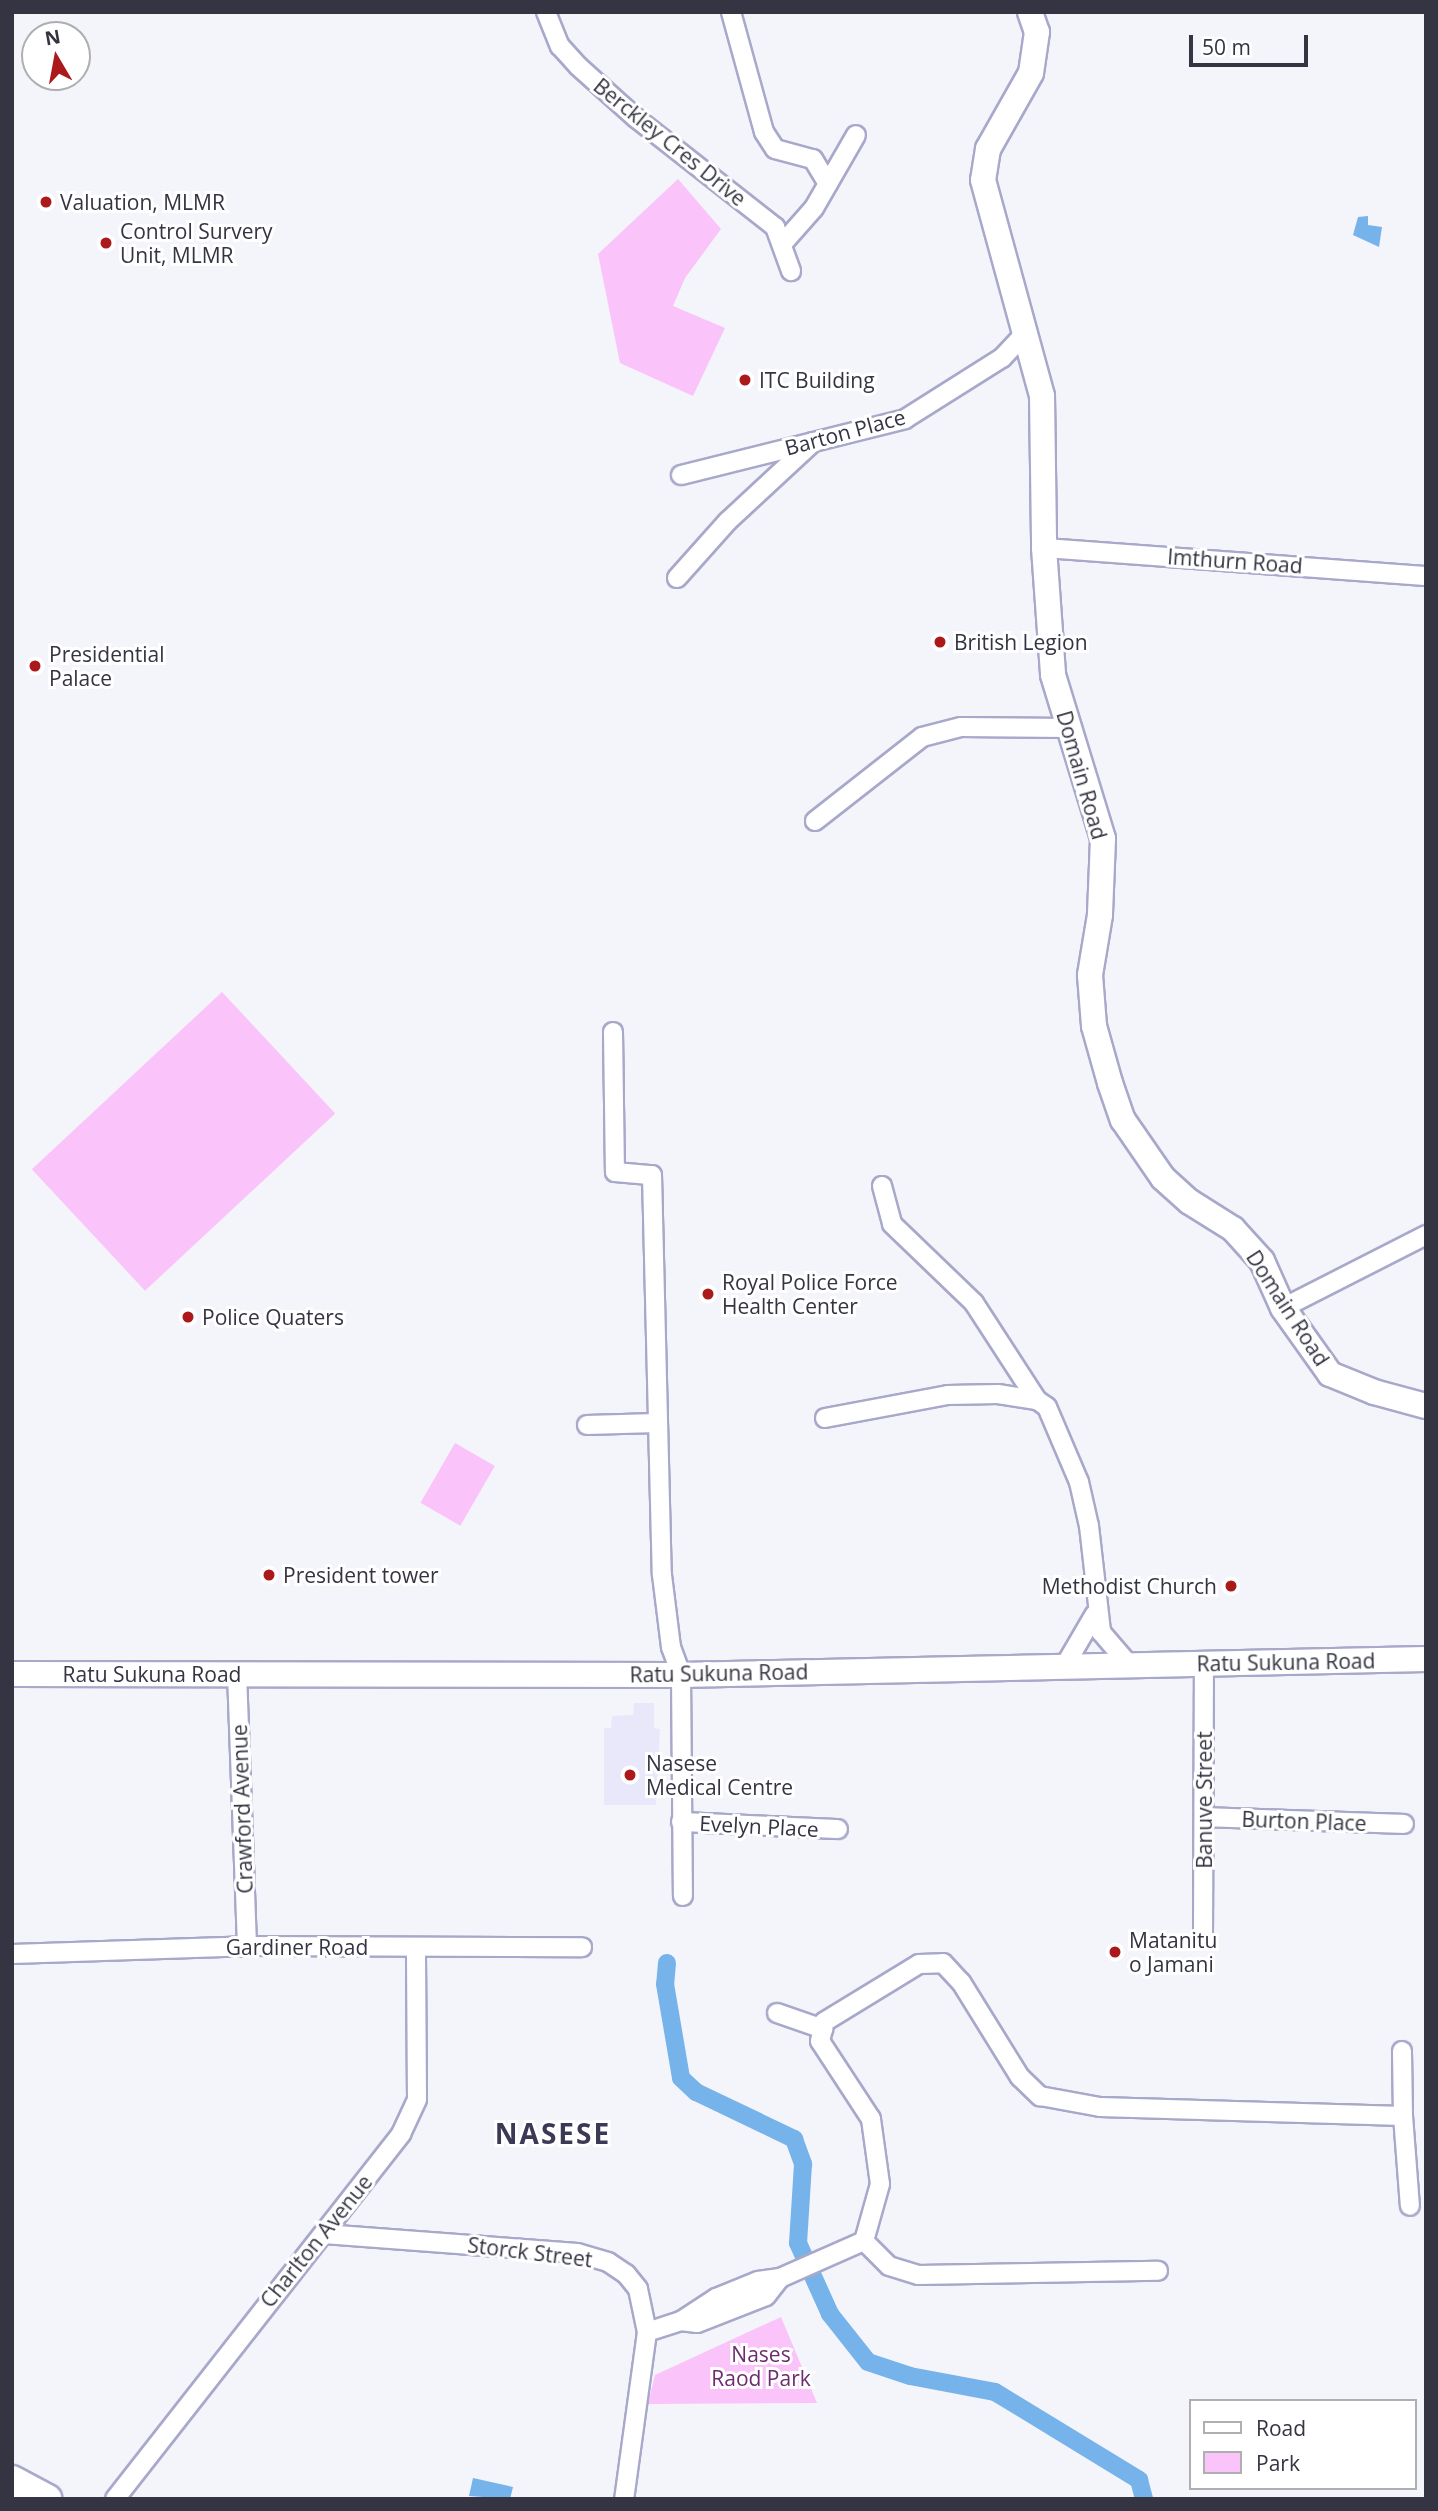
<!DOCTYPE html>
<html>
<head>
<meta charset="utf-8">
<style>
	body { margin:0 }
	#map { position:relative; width:1438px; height:2511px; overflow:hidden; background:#f4f4fb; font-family:"Open Sans",sans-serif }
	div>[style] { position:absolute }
	.built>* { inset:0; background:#e9e8fa }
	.green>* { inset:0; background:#fac3f9; transform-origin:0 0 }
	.water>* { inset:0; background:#75b3ea }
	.canal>* { height:18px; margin:-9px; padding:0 9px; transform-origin:9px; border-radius:9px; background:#75b3ea }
	.roads { filter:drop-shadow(2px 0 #a8a8ca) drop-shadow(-2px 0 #a8a8ca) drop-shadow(0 2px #a8a8ca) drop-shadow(0 -2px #a8a8ca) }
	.street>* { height:18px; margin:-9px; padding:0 9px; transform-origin:9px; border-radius:9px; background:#fff }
	.secondary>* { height:24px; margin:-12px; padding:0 12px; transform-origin:12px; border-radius:12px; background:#fff }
	.primary>* { height:28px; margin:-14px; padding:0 14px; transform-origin:14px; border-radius:14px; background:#fff }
	.dots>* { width:19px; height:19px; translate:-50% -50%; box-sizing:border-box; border:4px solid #fff; border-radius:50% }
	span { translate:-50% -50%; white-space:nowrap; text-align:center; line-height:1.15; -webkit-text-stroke:6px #fff; paint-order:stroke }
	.street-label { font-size:21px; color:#343442 }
	.poi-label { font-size:21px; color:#343442 }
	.left { translate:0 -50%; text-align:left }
	.right { translate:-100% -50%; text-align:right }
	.park-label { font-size:21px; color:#6e2b70 }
	.district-label { font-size:28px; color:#3b3955; font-weight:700; letter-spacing:2px }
	.frame { position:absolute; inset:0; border:14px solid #343442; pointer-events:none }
	.legend { position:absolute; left:1189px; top:2399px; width:228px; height:91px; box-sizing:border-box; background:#fff; border:2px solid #aeaeb3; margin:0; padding:9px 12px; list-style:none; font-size:21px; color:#343442 }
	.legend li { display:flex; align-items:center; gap:14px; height:35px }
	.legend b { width:35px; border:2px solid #aeaeb3 }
	.north { position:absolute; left:21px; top:21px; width:70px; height:70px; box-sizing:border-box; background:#fff; border:2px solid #aeaeb3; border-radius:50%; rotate:350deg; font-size:19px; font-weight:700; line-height:28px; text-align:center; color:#343442 }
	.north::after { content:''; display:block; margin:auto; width:24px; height:32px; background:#ab191b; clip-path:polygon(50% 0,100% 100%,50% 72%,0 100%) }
	.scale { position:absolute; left:1189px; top:35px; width:119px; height:32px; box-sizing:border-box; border:4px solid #343442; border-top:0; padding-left:9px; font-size:21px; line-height:24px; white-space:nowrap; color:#343442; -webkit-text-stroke:5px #fff; paint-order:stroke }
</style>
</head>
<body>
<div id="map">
	<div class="built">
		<i style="clip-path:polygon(634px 1703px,654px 1703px,654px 1728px,660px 1729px,656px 1805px,604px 1805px,604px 1728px,611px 1728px,612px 1716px,633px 1715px)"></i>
	</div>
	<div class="green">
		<i style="clip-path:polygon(678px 179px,721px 229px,685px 278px,673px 306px,725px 328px,693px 396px,620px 363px,598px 254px)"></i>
		<i style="left:222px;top:992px;width:166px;height:260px;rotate:47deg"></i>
		<i style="left:455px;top:1443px;width:46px;height:69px;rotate:30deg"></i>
		<i style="clip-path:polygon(781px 2317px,817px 2403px,648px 2404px,655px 2375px)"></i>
	</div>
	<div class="water">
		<i style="clip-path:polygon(1368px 216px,1368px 225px,1382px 227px,1379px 247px,1353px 235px,1358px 217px)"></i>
		<i style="clip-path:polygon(473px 2478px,513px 2487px,510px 2499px,469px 2496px)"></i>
	</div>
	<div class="canal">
		<i style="left:667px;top:1963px;width:21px;rotate:95deg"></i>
		<i style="left:665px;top:1984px;width:95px;rotate:80.3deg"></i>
		<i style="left:681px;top:2078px;width:21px;rotate:43deg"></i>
		<i style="left:696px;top:2092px;width:109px;rotate:25.6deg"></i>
		<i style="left:794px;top:2139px;width:27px;rotate:70deg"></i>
		<i style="left:803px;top:2164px;width:79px;rotate:93.6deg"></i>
		<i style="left:798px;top:2243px;width:78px;rotate:65.7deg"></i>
		<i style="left:830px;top:2314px;width:61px;rotate:51.6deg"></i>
		<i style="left:868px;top:2362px;width:44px;rotate:18.4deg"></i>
		<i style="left:910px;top:2376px;width:86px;rotate:10.7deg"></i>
		<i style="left:995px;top:2392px;width:169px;rotate:31.4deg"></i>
		<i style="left:1139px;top:2480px;width:20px;rotate:75deg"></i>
	</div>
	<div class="roads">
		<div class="street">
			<i style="left:546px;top:12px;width:37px;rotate:68deg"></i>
			<i style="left:560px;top:46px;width:27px;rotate:48deg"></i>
			<i style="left:578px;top:66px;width:78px;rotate:41.9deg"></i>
			<i style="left:636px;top:118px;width:177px;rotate:38.1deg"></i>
			<i style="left:775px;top:227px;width:47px;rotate:70deg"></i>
			<i style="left:731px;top:12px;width:124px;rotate:74.6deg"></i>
			<i style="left:764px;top:132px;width:20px;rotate:57deg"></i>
			<i style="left:775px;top:149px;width:39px;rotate:15deg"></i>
			<i style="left:813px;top:159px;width:29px;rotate:59deg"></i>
			<i style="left:784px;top:242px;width:45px;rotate:-48.6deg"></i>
			<i style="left:814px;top:208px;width:84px;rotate:-60.1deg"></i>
			<i style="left:681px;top:475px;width:231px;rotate:-14deg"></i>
			<i style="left:905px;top:419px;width:115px;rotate:-32.2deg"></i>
			<i style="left:1002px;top:358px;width:35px;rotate:-47deg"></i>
			<i style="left:1044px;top:548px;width:383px;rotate:4.2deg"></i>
			<i style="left:677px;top:578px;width:76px;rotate:-48.2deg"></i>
			<i style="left:728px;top:521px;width:116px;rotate:-42.9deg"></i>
			<i style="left:815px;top:821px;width:136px;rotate:-38.1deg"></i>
			<i style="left:922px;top:737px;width:40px;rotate:-14.4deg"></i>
			<i style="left:961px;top:727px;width:107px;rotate:0.5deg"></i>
			<i style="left:613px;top:1032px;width:140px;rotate:89.2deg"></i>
			<i style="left:615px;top:1172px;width:37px;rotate:5deg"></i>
			<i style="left:652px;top:1175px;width:400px;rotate:88.6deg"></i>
			<i style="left:662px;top:1575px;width:73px;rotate:82.9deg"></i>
			<i style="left:671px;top:1647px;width:30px;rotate:70deg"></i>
			<i style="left:681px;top:1675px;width:221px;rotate:89.5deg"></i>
			<i style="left:882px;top:1186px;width:39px;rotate:75deg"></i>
			<i style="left:892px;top:1224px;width:114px;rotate:43.9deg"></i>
			<i style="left:974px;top:1303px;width:116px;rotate:57deg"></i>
			<i style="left:1037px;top:1400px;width:12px;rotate:35deg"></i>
			<i style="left:1047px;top:1407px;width:82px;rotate:66.9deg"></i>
			<i style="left:1079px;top:1482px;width:45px;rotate:77.2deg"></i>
			<i style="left:1089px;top:1526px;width:107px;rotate:83.5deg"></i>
			<i style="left:1101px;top:1632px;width:45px;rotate:49.5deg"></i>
			<i style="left:1283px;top:1308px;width:161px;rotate:-27deg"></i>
			<i style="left:825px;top:1418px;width:125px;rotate:-10.6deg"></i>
			<i style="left:948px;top:1395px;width:50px;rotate:-1.1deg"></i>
			<i style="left:998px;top:1394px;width:39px;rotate:9deg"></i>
			<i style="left:587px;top:1425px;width:69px;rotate:-1.7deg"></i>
			<i style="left:1064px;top:1667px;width:61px;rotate:-59.7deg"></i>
			<i style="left:237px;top:1673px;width:273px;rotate:87.9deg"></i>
			<i style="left:1204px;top:1817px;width:200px;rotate:2deg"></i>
			<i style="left:681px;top:1822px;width:157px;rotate:2.6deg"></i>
			<i style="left:1203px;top:1936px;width:272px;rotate:-89.8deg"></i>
			<i style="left:12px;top:1954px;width:235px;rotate:-1.9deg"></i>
			<i style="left:247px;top:1946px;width:335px;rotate:0.2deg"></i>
			<i style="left:777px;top:2013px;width:49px;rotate:19.2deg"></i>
			<i style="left:1403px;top:2116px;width:90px;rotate:85.6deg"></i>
			<i style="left:324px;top:2234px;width:254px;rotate:4.3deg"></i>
			<i style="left:577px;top:2253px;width:32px;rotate:16deg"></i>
			<i style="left:608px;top:2262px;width:22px;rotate:34deg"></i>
			<i style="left:626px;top:2274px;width:19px;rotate:51deg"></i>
			<i style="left:638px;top:2289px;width:44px;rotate:78.2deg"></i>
			<i style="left:647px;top:2332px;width:169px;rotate:97.8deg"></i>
			<i style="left:864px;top:2241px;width:35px;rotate:45deg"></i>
			<i style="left:889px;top:2266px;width:31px;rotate:17deg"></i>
			<i style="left:919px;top:2275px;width:239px;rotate:-1deg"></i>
			<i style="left:681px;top:2321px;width:16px;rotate:7deg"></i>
			<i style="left:697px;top:2323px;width:74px;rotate:-21.4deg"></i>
			<i style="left:766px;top:2296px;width:23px;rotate:-52deg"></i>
			<i style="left:647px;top:2332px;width:36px;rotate:-18deg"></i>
			<i style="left:681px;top:2321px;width:42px;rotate:-33.3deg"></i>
			<i style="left:716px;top:2298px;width:45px;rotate:-22deg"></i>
			<i style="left:758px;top:2281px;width:22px;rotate:-8deg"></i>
			<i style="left:780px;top:2278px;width:92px;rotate:-23.8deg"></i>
			<i style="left:864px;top:2241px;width:59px;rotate:-74.3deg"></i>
			<i style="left:880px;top:2184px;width:66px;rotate:-97.9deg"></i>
			<i style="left:871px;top:2119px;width:93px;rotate:-123.2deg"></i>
			<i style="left:820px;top:2041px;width:12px;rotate:-76deg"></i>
			<i style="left:823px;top:2029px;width:7px;rotate:-82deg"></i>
			<i style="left:824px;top:2022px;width:111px;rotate:-31.4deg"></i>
			<i style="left:919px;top:1964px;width:24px;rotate:-2deg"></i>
			<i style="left:943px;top:1963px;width:26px;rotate:47deg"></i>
			<i style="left:961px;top:1982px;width:112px;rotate:58.2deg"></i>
			<i style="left:1020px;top:2077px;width:28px;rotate:44deg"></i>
			<i style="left:1040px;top:2096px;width:61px;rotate:10.4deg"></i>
			<i style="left:1100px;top:2107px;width:303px;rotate:1.7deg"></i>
			<i style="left:1403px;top:2116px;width:65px;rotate:-90.9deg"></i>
			<i style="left:115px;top:2499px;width:464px;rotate:-51.9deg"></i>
			<i style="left:401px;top:2134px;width:38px;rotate:-65deg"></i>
			<i style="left:417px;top:2099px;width:151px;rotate:-90.4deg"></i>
		</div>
		<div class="secondary">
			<i style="left:1030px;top:12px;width:21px;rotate:71deg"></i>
			<i style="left:1037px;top:32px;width:41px;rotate:98.3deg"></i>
			<i style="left:1031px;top:73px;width:87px;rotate:119.5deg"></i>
			<i style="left:988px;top:149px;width:31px;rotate:99deg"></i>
			<i style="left:983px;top:180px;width:224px;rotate:74.7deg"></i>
			<i style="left:1042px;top:396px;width:152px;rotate:89.2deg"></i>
			<i style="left:1044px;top:548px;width:127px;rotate:85.9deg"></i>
			<i style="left:1053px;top:675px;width:171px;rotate:73deg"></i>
			<i style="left:1103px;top:839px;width:76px;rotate:92.3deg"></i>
			<i style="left:1100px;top:915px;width:61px;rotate:99.5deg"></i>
			<i style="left:1090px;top:975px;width:51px;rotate:85.5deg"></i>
			<i style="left:1094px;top:1026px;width:59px;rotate:74.3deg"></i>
			<i style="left:1110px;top:1083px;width:39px;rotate:71deg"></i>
			<i style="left:1123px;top:1120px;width:70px;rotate:55.4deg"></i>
			<i style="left:1163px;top:1178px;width:36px;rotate:42deg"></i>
			<i style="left:1190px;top:1202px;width:51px;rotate:32.1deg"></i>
			<i style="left:1233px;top:1229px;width:43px;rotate:47.8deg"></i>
			<i style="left:1262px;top:1261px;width:51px;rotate:65.9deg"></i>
			<i style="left:1283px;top:1308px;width:81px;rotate:54.5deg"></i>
			<i style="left:1330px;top:1374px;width:48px;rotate:22.2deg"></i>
			<i style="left:1374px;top:1392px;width:54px;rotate:15.1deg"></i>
			<i style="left:12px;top:1674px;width:669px;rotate:0.09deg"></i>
			<i style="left:681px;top:1675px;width:745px;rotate:-1.23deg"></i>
		</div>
		<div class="primary">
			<i style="left:12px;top:2480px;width:40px;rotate:28deg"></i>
		</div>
	</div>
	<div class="dots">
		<i style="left:46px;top:202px;background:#ab191b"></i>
		<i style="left:106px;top:243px;background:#ab191b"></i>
		<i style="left:745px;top:380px;background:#ab191b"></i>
		<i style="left:940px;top:642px;background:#ab191b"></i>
		<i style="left:35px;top:666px;background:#ab191b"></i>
		<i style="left:708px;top:1294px;background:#ab191b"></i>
		<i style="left:188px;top:1317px;background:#ab191b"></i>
		<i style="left:269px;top:1575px;background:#ab191b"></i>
		<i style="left:1231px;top:1586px;background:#ab191b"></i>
		<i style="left:630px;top:1775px;background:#ab191b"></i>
		<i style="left:1115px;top:1952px;background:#ab191b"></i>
	</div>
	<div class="street-label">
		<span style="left:670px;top:142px;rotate:39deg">Berckley Cres Drive</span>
		<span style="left:845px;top:432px;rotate:-15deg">Barton Place</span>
		<span style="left:1235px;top:561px;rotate:4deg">Imthurn Road</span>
		<span style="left:1082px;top:775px;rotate:74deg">Domain Road</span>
		<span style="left:1288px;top:1308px;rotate:57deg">Domain Road</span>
		<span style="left:1286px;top:1662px;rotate:-1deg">Ratu Sukuna Road</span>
		<span style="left:719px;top:1673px;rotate:-1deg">Ratu Sukuna Road</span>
		<span style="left:152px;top:1674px">Ratu Sukuna Road</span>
		<span style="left:1204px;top:1800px;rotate:-90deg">Banuve Street</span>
		<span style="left:242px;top:1809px;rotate:-92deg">Crawford Avenue</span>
		<span style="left:1304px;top:1821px;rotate:2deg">Burton Place</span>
		<span style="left:759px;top:1826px;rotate:3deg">Evelyn Place</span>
		<span style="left:297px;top:1947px">Gardiner Road</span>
		<span style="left:316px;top:2241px;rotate:-51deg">Charlton Avenue</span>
		<span style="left:530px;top:2252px;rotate:7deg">Storck Street</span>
	</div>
	<div class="poi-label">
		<span class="left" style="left:60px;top:202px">Valuation, MLMR</span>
		<span class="left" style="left:120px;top:243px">Control Survery<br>Unit, MLMR</span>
		<span class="left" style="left:759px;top:380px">ITC Building</span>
		<span class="left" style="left:954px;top:642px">British Legion</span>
		<span class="left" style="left:49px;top:666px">Presidential<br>Palace</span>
		<span class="left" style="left:722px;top:1294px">Royal Police Force<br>Health Center</span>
		<span class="left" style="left:202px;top:1317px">Police Quaters</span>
		<span class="left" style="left:283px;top:1575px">President tower</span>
		<span class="right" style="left:1217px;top:1586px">Methodist Church</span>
		<span class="left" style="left:646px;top:1775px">Nasese<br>Medical Centre</span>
		<span class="left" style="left:1129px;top:1952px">Matanitu<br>o Jamani</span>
	</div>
	<div class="park-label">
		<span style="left:761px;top:2366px">Nases<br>Raod Park</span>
	</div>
	<div class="district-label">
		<span style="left:553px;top:2133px">NASESE</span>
	</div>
	<div class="frame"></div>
	<ul class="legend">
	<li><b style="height:9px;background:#fff"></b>Road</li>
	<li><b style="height:19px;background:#fac3f9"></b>Park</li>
	</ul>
	<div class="north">N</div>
	<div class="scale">50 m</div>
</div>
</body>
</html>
